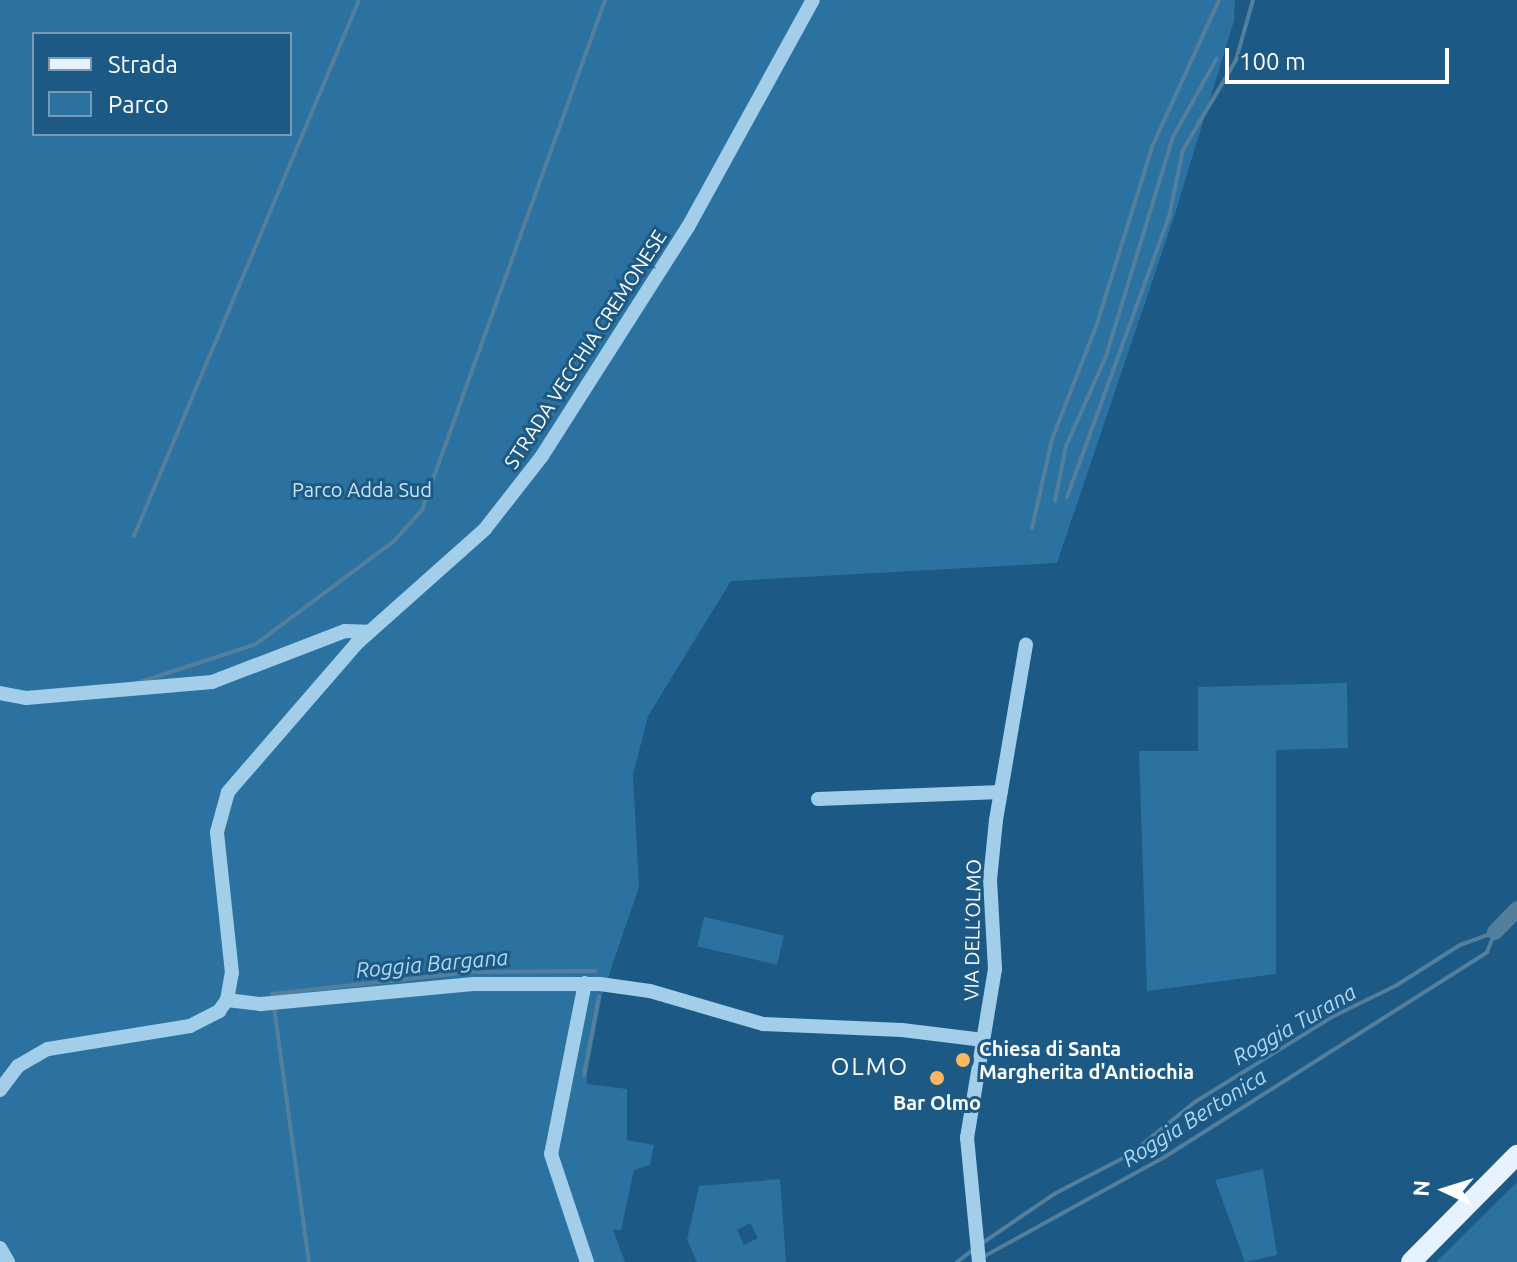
<!DOCTYPE html>
<html>
<head>
<meta charset="utf-8">
<style>
	body { margin:0 }
	#map { position:relative; width:1517px; height:1262px; overflow:hidden; background:#1c5984; font-family:Ubuntu,sans-serif }
	div>[style] { position:absolute }
	.green>* { inset:0; background:#2b72a0; transform-origin:0 0 }
	.stream>* { height:4px; margin:-2px; padding:0 2px; transform-origin:2px; border-radius:2px; background:#537f9d }
	.canal>* { height:16px; margin:-8px; padding:0 8px; transform-origin:8px; border-radius:8px; background:#537f9d }
	.minor>* { height:14px; margin:-7px; padding:0 7px; transform-origin:7px; border-radius:7px; background:#a2ceea }
	.major>* { height:20px; margin:-10px; padding:0 10px; transform-origin:10px; border-radius:10px; background:#e6f3fe }
	.dots>* { width:22px; height:22px; translate:-50% -50%; box-sizing:border-box; border:4px solid #1c5984; border-radius:50% }
	span { translate:-50% -50%; white-space:nowrap; text-align:center; line-height:1.15; -webkit-text-stroke:6px #1c5984; paint-order:stroke }
	.street-label { font-size:20px; color:#fff }
	.park-label { font-size:20px; color:#c7e5f8 }
	.poi-label { font-size:20px; color:#fff; font-weight:700 }
	.left { translate:0 -50%; text-align:left }
	.water-label { font-size:22px; color:#aed7f2; font-style:italic }
	.quarter-label { font-size:24px; color:#fff; letter-spacing:2px }
	.legend { position:absolute; left:32px; top:32px; width:260px; height:104px; box-sizing:border-box; background:#1c5984; border:2px solid #779bb5; margin:0; padding:10px 14px; list-style:none; font-size:24px; color:#fff }
	.legend li { display:flex; align-items:center; gap:16px; height:40px }
	.legend b { width:40px; border:2px solid #779bb5 }
	.north { position:absolute; left:1405px; top:1150px; width:80px; height:80px; -webkit-text-stroke:6px #1c5984; paint-order:stroke; rotate:274deg; font-size:22px; font-weight:700; line-height:32px; text-align:center; color:#fff }
	.north::after { content:''; display:block; margin:auto; width:28px; height:36px; background:#fff; clip-path:polygon(50% 0,100% 100%,50% 72%,0 100%) }
	.scale { position:absolute; left:1225px; top:48px; width:224px; height:36px; box-sizing:border-box; border:4px solid #fff; border-top:0; padding-left:10px; font-size:24px; line-height:28px; white-space:nowrap; color:#fff; -webkit-text-stroke:6px #1c5984; paint-order:stroke }
</style>
</head>
<body>
<div id="map">
	<div class="green">
		<i style="clip-path:polygon(evenodd,0 0,1235px 0,1234px 21px,1173px 220px,1057px 563px,731px 581px,648px 716px,633px 775px,639px 887px,602px 995px,587px 1074px,587px 1084px,627px 1089px,627px 1140px,654px 1145px,650px 1165px,634px 1170px,621px 1230px,613px 1230px,625px 1262px,0 1262px,0 0,34px 34px,290px 34px,290px 134px,34px 134px,34px 34px)"></i>
		<i style="clip-path:polygon(1347px 683px,1348px 748px,1276px 750px,1276px 974px,1147px 991px,1139px 751px,1198px 751px,1198px 687px)"></i>
		<i style="left:704px;top:917px;width:82px;height:30px;rotate:13deg"></i>
		<i style="clip-path:polygon(1263px 1169px,1277px 1255px,1245px 1262px,1215px 1180px)"></i>
		<i style="clip-path:polygon(evenodd,780px 1179px,786px 1262px,697px 1262px,687px 1240px,699px 1186px,780px 1179px,750px 1223px,758px 1238px,744px 1245px,737px 1230px,750px 1223px)"></i>
		<i style="clip-path:polygon(1517px 1182px,1517px 1262px,1436px 1262px)"></i>
	</div>
	<div class="stream">
		<i style="left:1067px;top:497px;width:298px;rotate:-70deg"></i>
		<i style="left:1169px;top:217px;width:68px;rotate:-78.2deg"></i>
		<i style="left:1183px;top:150px;width:104px;rotate:-59.5deg"></i>
		<i style="left:1236px;top:60px;width:62px;rotate:-74.2deg"></i>
		<i style="left:1055px;top:501px;width:56px;rotate:-78.7deg"></i>
		<i style="left:1066px;top:446px;width:98px;rotate:-66deg"></i>
		<i style="left:1106px;top:356px;width:229px;rotate:-73deg"></i>
		<i style="left:1173px;top:137px;width:90px;rotate:-60.9deg"></i>
		<i style="left:1032px;top:528px;width:91px;rotate:-77.3deg"></i>
		<i style="left:1052px;top:439px;width:120px;rotate:-68.6deg"></i>
		<i style="left:1096px;top:327px;width:189px;rotate:-72.7deg"></i>
		<i style="left:1152px;top:147px;width:162px;rotate:-65.5deg"></i>
		<i style="left:134px;top:536px;width:581px;rotate:-67.23deg"></i>
		<i style="left:137px;top:683px;width:125px;rotate:-18.1deg"></i>
		<i style="left:256px;top:644px;width:172px;rotate:-36.7deg"></i>
		<i style="left:394px;top:541px;width:42px;rotate:-47.9deg"></i>
		<i style="left:422px;top:510px;width:542px;rotate:-70.26deg"></i>
		<i style="left:272px;top:994px;width:200px;rotate:-6.3deg"></i>
		<i style="left:471px;top:972px;width:124px;rotate:-0.5deg"></i>
		<i style="left:274px;top:1007px;width:257px;rotate:82.2deg"></i>
		<i style="left:584px;top:1075px;width:80px;rotate:-79.2deg"></i>
		<i style="left:981px;top:1244px;width:88px;rotate:-34.4deg"></i>
		<i style="left:1054px;top:1194px;width:85px;rotate:-27.5deg"></i>
		<i style="left:1129px;top:1155px;width:85px;rotate:-38.8deg"></i>
		<i style="left:1195px;top:1102px;width:161px;rotate:-31.8deg"></i>
		<i style="left:1332px;top:1017px;width:72px;rotate:-26.2deg"></i>
		<i style="left:1397px;top:985px;width:75px;rotate:-32.4deg"></i>
		<i style="left:1460px;top:945px;width:37px;rotate:-20deg"></i>
		<i style="left:981px;top:1258px;width:208px;rotate:-28.8deg"></i>
		<i style="left:1163px;top:1158px;width:384px;rotate:-32.4deg"></i>
		<i style="left:1487px;top:952px;width:22px;rotate:-68deg"></i>
		<i style="left:957px;top:1262px;width:21px;rotate:-37deg"></i>
	</div>
	<div class="canal">
		<i style="left:1495px;top:932px;width:32px;rotate:-46deg"></i>
	</div>
	<div class="minor">
		<i style="left:0;top:693px;width:26px;rotate:11deg"></i>
		<i style="left:26px;top:698px;width:187px;rotate:-4.9deg"></i>
		<i style="left:212px;top:682px;width:142px;rotate:-21deg"></i>
		<i style="left:345px;top:631px;width:23px;rotate:2deg"></i>
		<i style="left:818px;top:799px;width:183px;rotate:-2.2deg"></i>
		<i style="left:585px;top:983px;width:174px;rotate:101.2deg"></i>
		<i style="left:551px;top:1154px;width:114px;rotate:71.6deg"></i>
		<i style="left:227px;top:1000px;width:34px;rotate:7deg"></i>
		<i style="left:261px;top:1004px;width:213px;rotate:-5.4deg"></i>
		<i style="left:473px;top:984px;width:127px"></i>
		<i style="left:600px;top:984px;width:50px;rotate:8deg"></i>
		<i style="left:650px;top:991px;width:118px;rotate:16.3deg"></i>
		<i style="left:763px;top:1024px;width:139px;rotate:2.5deg"></i>
		<i style="left:902px;top:1030px;width:82px;rotate:7deg"></i>
		<i style="left:0;top:1090px;width:30px;rotate:-53deg"></i>
		<i style="left:18px;top:1066px;width:34px;rotate:-30deg"></i>
		<i style="left:48px;top:1049px;width:144px;rotate:-9.2deg"></i>
		<i style="left:190px;top:1026px;width:33px;rotate:-27deg"></i>
		<i style="left:219px;top:1011px;width:14px;rotate:-54deg"></i>
		<i style="left:227px;top:1000px;width:27px;rotate:-80deg"></i>
		<i style="left:232px;top:973px;width:142px;rotate:-96.1deg"></i>
		<i style="left:217px;top:832px;width:41px;rotate:-74.6deg"></i>
		<i style="left:228px;top:792px;width:196px;rotate:-49.1deg"></i>
		<i style="left:356px;top:644px;width:173px;rotate:-41.7deg"></i>
		<i style="left:485px;top:529px;width:93px;rotate:-52deg"></i>
		<i style="left:542px;top:456px;width:272px;rotate:-57.5deg"></i>
		<i style="left:688px;top:227px;width:259px;rotate:-61.2deg"></i>
		<i style="left:0;top:1248px;width:16px;rotate:60deg"></i>
		<i style="left:979px;top:1262px;width:125px;rotate:-95.5deg"></i>
		<i style="left:967px;top:1138px;width:171px;rotate:-80.6deg"></i>
		<i style="left:995px;top:969px;width:89px;rotate:-93.2deg"></i>
		<i style="left:990px;top:880px;width:60px;rotate:-84.3deg"></i>
		<i style="left:996px;top:820px;width:178px;rotate:-80.3deg"></i>
	</div>
	<div class="major">
		<i style="left:1411px;top:1262px;width:151px;rotate:-45.3deg"></i>
	</div>
	<div class="dots">
		<i style="left:963px;top:1060px;background:#fbb660"></i>
		<i style="left:937px;top:1078px;background:#fbb660"></i>
	</div>
	<div class="street-label">
		<span style="left:585px;top:349px;rotate:-57deg">STRADA VECCHIA CREMONESE</span>
		<span style="left:972px;top:930px;rotate:-89deg">VIA DELL’OLMO</span>
	</div>
	<div class="park-label">
		<span style="left:362px;top:489px">Parco Adda Sud</span>
	</div>
	<div class="poi-label">
		<span class="left" style="left:979px;top:1060px">Chiesa di Santa<br>Margherita d'Antiochia</span>
		<span style="left:937px;top:1102px">Bar Olmo</span>
	</div>
	<div class="water-label">
		<span style="left:432px;top:963px;rotate:-5deg">Roggia Bargana</span>
		<span style="left:1294px;top:1024px;rotate:-30deg">Roggia Turana</span>
		<span style="left:1194px;top:1117px;rotate:-32deg">Roggia Bertonica</span>
	</div>
	<div class="quarter-label">
		<span style="left:870px;top:1067px">OLMO</span>
	</div>
	<ul class="legend">
	<li><b style="height:10px;background:#e6f3fe"></b>Strada</li>
	<li><b style="height:22px;background:#2b72a0"></b>Parco</li>
	</ul>
	<div class="north">N</div>
	<div class="scale">100 m</div>
</div>
</body>
</html>
